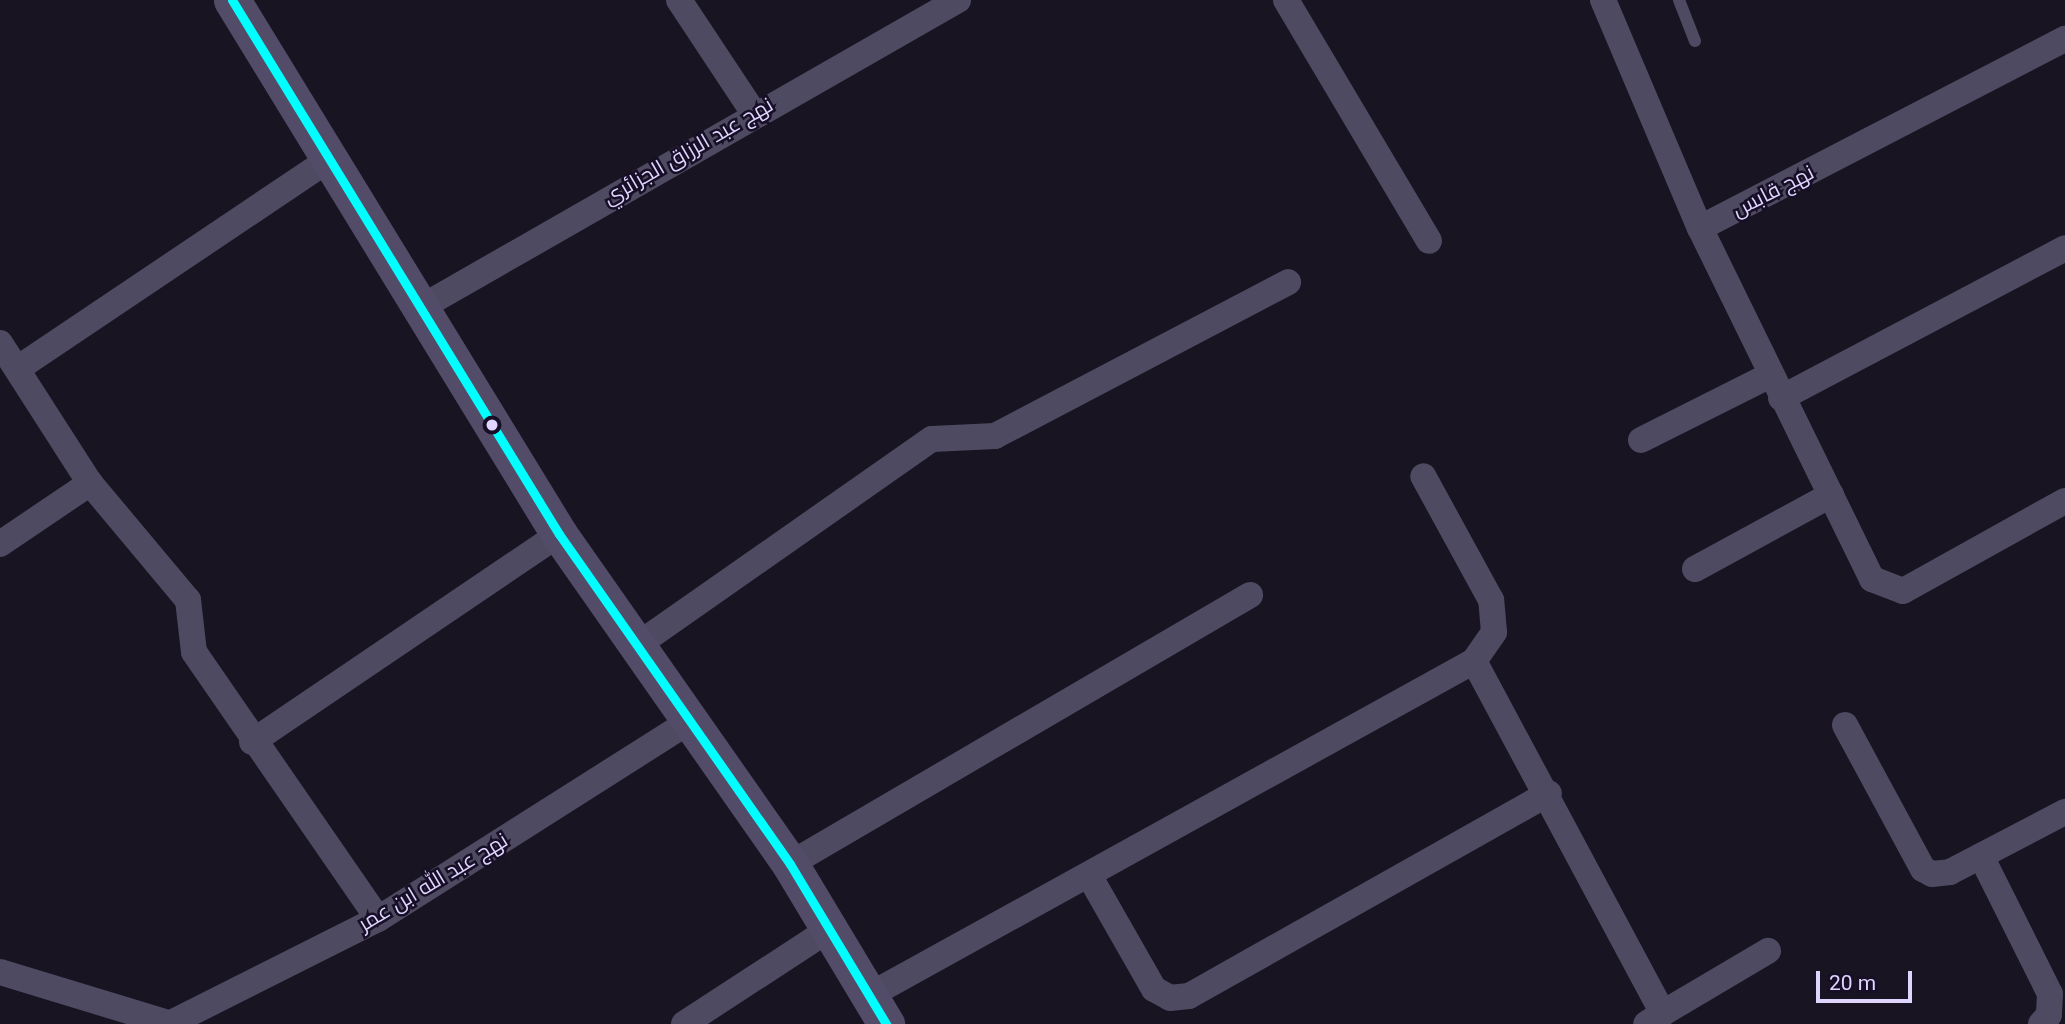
<!DOCTYPE html>
<html>
<head>
<meta charset="utf-8">
<style>
	body { margin:0 }
	#map { position:relative; width:2065px; height:1024px; overflow:hidden; background:#181421; font-family:Roboto,Cairo,sans-serif }
	div>[style] { position:absolute }
	.service>* { height:12px; margin:-6px; padding:0 6px; transform-origin:6px; border-radius:6px; background:#4e4a61 }
	.minor>* { height:26px; margin:-13px; padding:0 13px; transform-origin:13px; border-radius:13px; background:#4e4a61 }
	.secondary>* { height:37px; margin:-18.5px; padding:0 18.5px; transform-origin:18.5px; border-radius:18.5px; background:#524c68 }
	.bus-1>* { height:9px; margin:-4.5px; padding:0 4.5px; transform-origin:4.5px; border-radius:4.5px; background:#0ff }
	.dots>* { width:19px; height:19px; translate:-50% -50%; box-sizing:border-box; border:4px solid #160f26; border-radius:50% }
	span { translate:-50% -50%; white-space:nowrap; text-align:center; line-height:1.15; -webkit-text-stroke:5px #160f26; paint-order:stroke }
	.street-label { font-size:21px; color:#dfd5ff }
	.scale { position:absolute; left:1816px; top:971px; width:96px; height:32px; box-sizing:border-box; border:4px solid #dfd5ff; border-top:0; padding-left:9px; font-size:21px; line-height:24px; white-space:nowrap; color:#dfd5ff; -webkit-text-stroke:5px #160f26; paint-order:stroke }
</style>
</head>
<body>
<div id="map">
	<div class="service">
		<i style="left:1679px;top:0;width:44px;rotate:68.7deg"></i>
	</div>
	<div class="minor">
		<i style="left:679px;top:0;width:134px;rotate:56.5deg"></i>
		<i style="left:1286px;top:0;width:280px;rotate:59.3deg"></i>
		<i style="left:1603px;top:0;width:248px;rotate:67deg"></i>
		<i style="left:1700px;top:228px;width:391px;rotate:63.9deg"></i>
		<i style="left:1872px;top:579px;width:33px;rotate:21deg"></i>
		<i style="left:1903px;top:591px;width:185px;rotate:-29.1deg"></i>
		<i style="left:1700px;top:228px;width:411px;rotate:-27.4deg"></i>
		<i style="left:420px;top:308px;width:620px;rotate:-29.79deg"></i>
		<i style="left:0;top:343px;width:166px;rotate:57.3deg"></i>
		<i style="left:90px;top:483px;width:153px;rotate:50.1deg"></i>
		<i style="left:188px;top:600px;width:52px;rotate:83.4deg"></i>
		<i style="left:194px;top:652px;width:324px;rotate:55.4deg"></i>
		<i style="left:17px;top:369px;width:377px;rotate:-33.9deg"></i>
		<i style="left:1781px;top:398px;width:321px;rotate:-27.8deg"></i>
		<i style="left:1641px;top:440px;width:144px;rotate:-26.7deg"></i>
		<i style="left:0;top:544px;width:109px;rotate:-34.1deg"></i>
		<i style="left:1695px;top:569px;width:155px;rotate:-28.6deg"></i>
		<i style="left:636px;top:646px;width:361px;rotate:-35deg"></i>
		<i style="left:932px;top:439px;width:63px;rotate:-2.7deg"></i>
		<i style="left:995px;top:436px;width:331px;rotate:-27.7deg"></i>
		<i style="left:1474px;top:661px;width:400px;rotate:61.8deg"></i>
		<i style="left:1663px;top:1013px;width:20px;rotate:147deg"></i>
		<i style="left:1845px;top:725px;width:164px;rotate:61.6deg"></i>
		<i style="left:1923px;top:869px;width:10px;rotate:29deg"></i>
		<i style="left:1932px;top:874px;width:18px;rotate:-6deg"></i>
		<i style="left:1950px;top:872px;width:130px;rotate:-27.6deg"></i>
		<i style="left:252px;top:742px;width:371px;rotate:-34.1deg"></i>
		<i style="left:1981px;top:856px;width:154px;rotate:63.4deg"></i>
		<i style="left:2050px;top:994px;width:21px;rotate:93deg"></i>
		<i style="left:2049px;top:1015px;width:12px;rotate:132deg"></i>
		<i style="left:790px;top:864px;width:533px;rotate:-30.32deg"></i>
		<i style="left:1090px;top:877px;width:129px;rotate:60.3deg"></i>
		<i style="left:1154px;top:989px;width:18px;rotate:29deg"></i>
		<i style="left:1170px;top:998px;width:19px;rotate:-6deg"></i>
		<i style="left:1189px;top:996px;width:413px;rotate:-29.4deg"></i>
		<i style="left:0;top:972px;width:179px;rotate:16.9deg"></i>
		<i style="left:870px;top:995px;width:690px;rotate:-28.94deg"></i>
		<i style="left:1474px;top:661px;width:35px;rotate:-55deg"></i>
		<i style="left:1494px;top:632px;width:32px;rotate:-95deg"></i>
		<i style="left:1491px;top:600px;width:141px;rotate:-118.7deg"></i>
		<i style="left:1663px;top:1013px;width:122px;rotate:-30.6deg"></i>
		<i style="left:169px;top:1024px;width:234px;rotate:-26.7deg"></i>
		<i style="left:378px;top:919px;width:366px;rotate:-32.4deg"></i>
		<i style="left:684px;top:1024px;width:174px;rotate:-33.1deg"></i>
	</div>
	<div class="secondary">
		<i style="left:232px;top:0;width:626px;rotate:58.52deg"></i>
		<i style="left:559px;top:534px;width:403px;rotate:55deg"></i>
		<i style="left:790px;top:864px;width:187px;rotate:59deg"></i>
	</div>
	<div class="bus-1">
		<i style="left:232px;top:0;width:626px;rotate:58.52deg"></i>
		<i style="left:559px;top:534px;width:403px;rotate:55deg"></i>
		<i style="left:790px;top:864px;width:187px;rotate:59deg"></i>
	</div>
	<div class="dots">
		<i style="left:492px;top:425px;background:#dfd5ff"></i>
	</div>
	<div class="street-label">
		<span style="left:688px;top:151px;rotate:-30deg">نهج عبد الرزاق الجزائري</span>
		<span style="left:1773px;top:191px;rotate:-27deg">نهج قابس</span>
		<span style="left:433px;top:882px;rotate:-31deg">نهج عبد الله ابن عمر</span>
	</div>
	<div class="scale">20 m</div>
</div>
</body>
</html>
